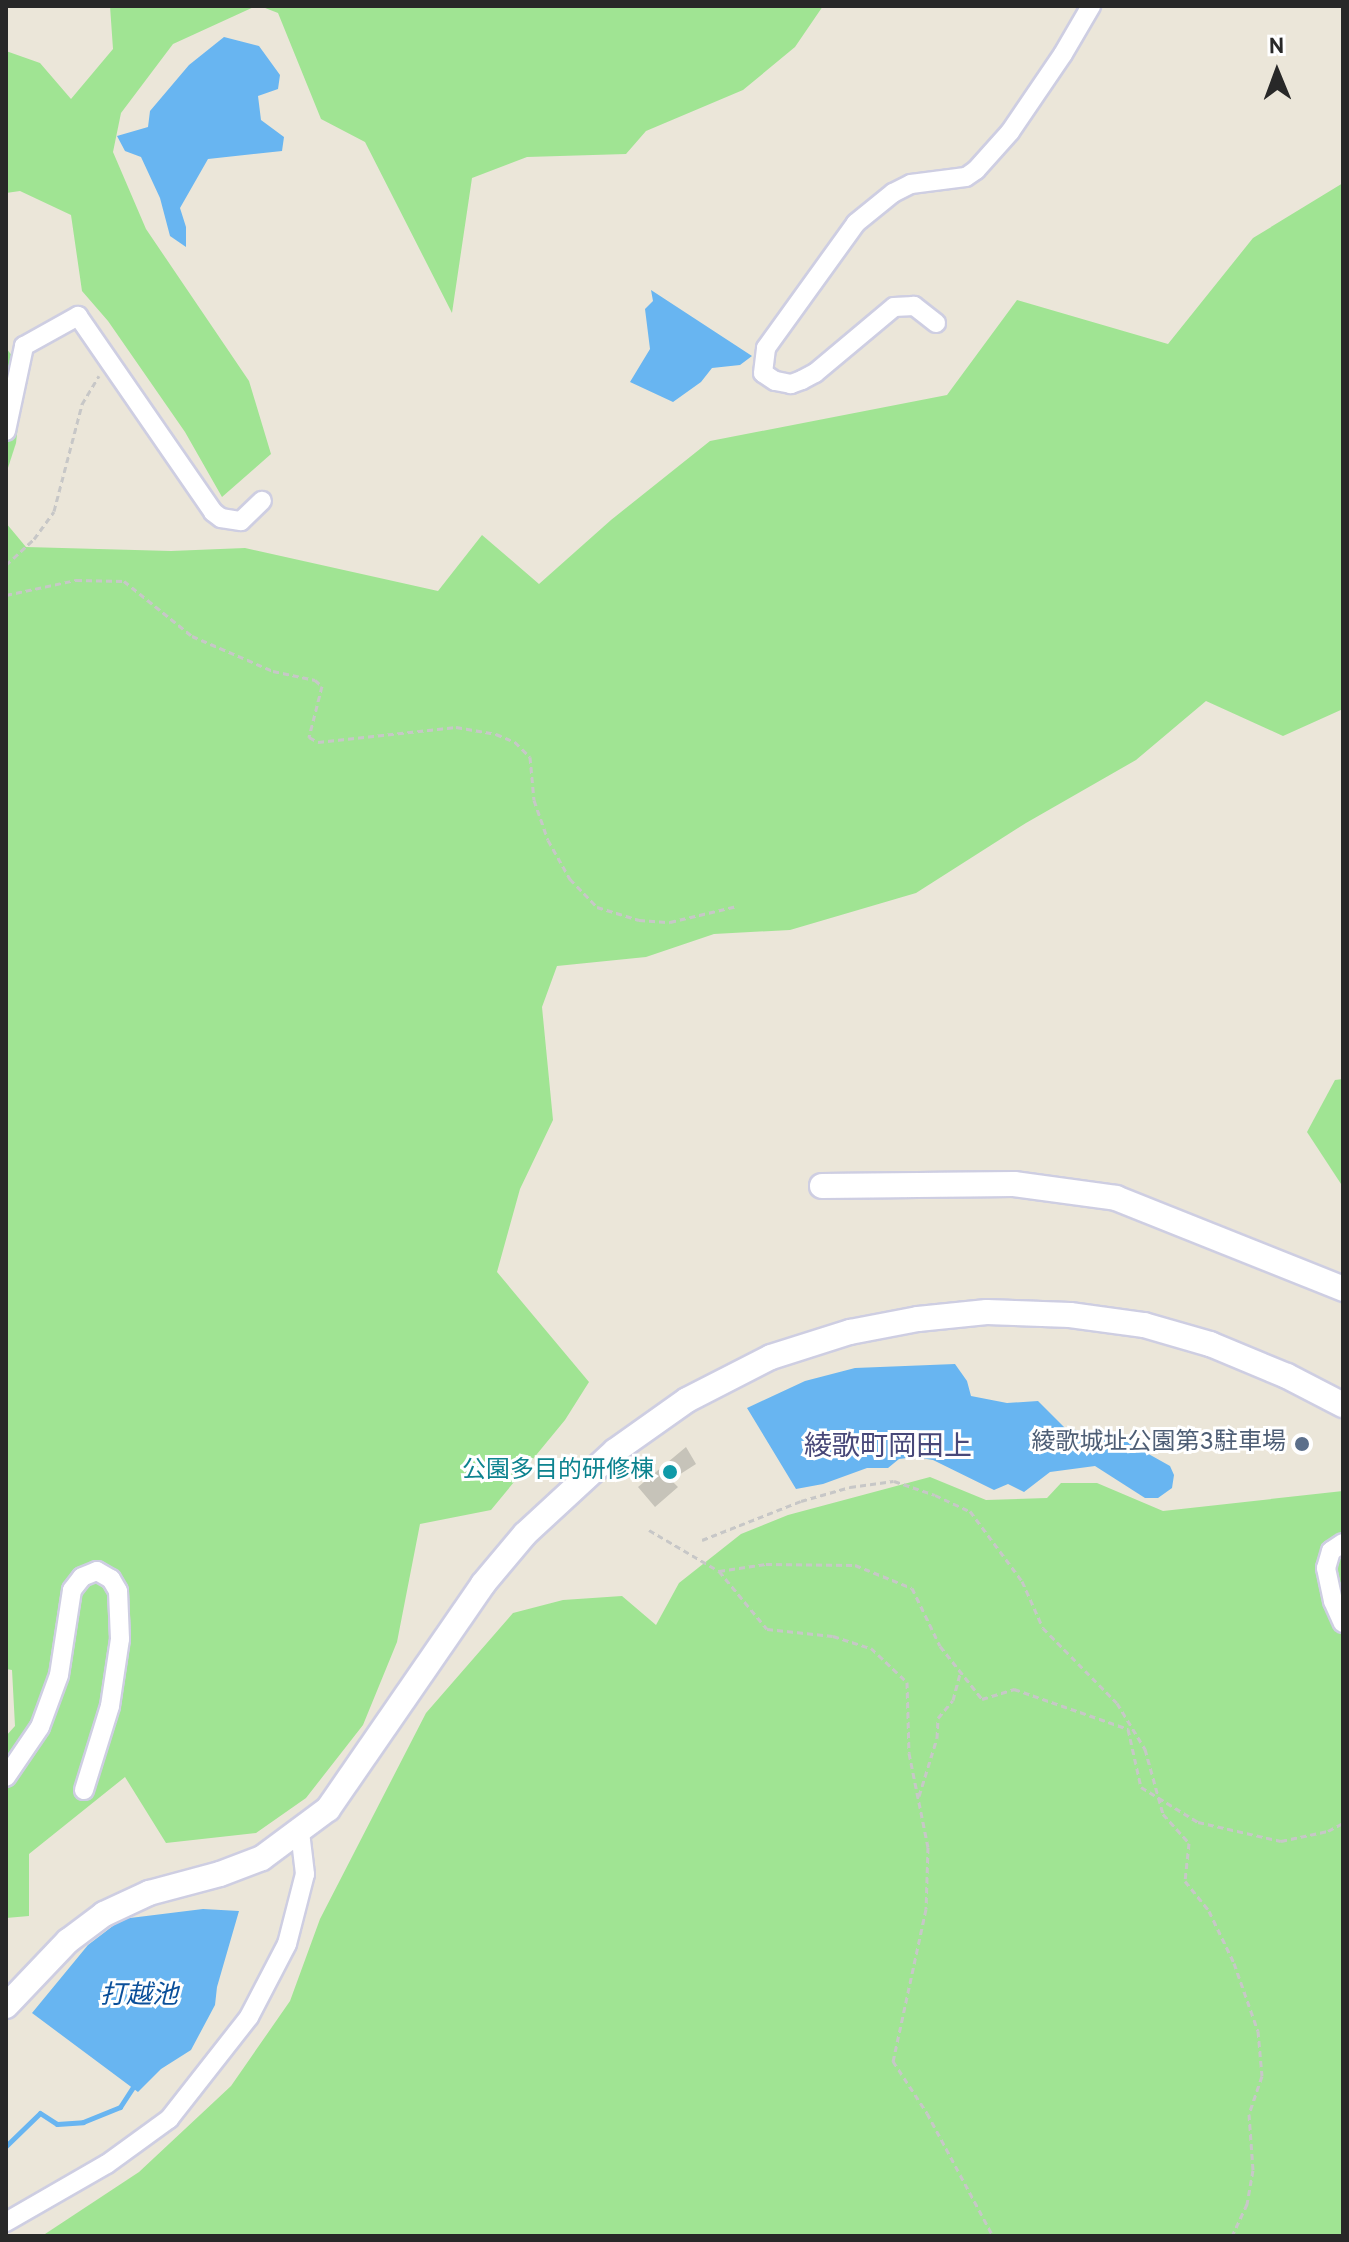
<!DOCTYPE html>
<html>
<head>
<meta charset="utf-8">
<style>
	body { margin:0 }
	#map { position:relative; width:1349px; height:2242px; overflow:hidden; background:#ebe6d9; font-family:Overpass,"Noto Sans JP",sans-serif }
	div>[style] { position:absolute }
	.green>* { inset:0; background:#a0e493 }
	.water>* { inset:0; background:#68b5f1 }
	.stream>* { height:5px; margin:-2.5px; padding:0 2.5px; transform-origin:2.5px; border-radius:2.5px; background:#68b5f1 }
	.building>* { inset:0; background:#c6c3b9 }
	.path>* { height:3px; margin-top:-1.5px; transform-origin:0; background:repeating-linear-gradient(90deg,#c7c7c7 0 6px,transparent 0 10px) }
	.roads { filter:drop-shadow(2px 0 #cecee2) drop-shadow(-2px 0 #cecee2) drop-shadow(0 2px #cecee2) drop-shadow(0 -2px #cecee2) }
	.street>* { height:18px; margin:-9px; padding:0 9px; transform-origin:9px; border-radius:9px; background:#fff }
	.secondary>* { height:24px; margin:-12px; padding:0 12px; transform-origin:12px; border-radius:12px; background:#fff }
	.dots>* { width:22px; height:22px; translate:-50% -50%; box-sizing:border-box; border:4px solid #fff; border-radius:50% }
	span { translate:-50% -50%; white-space:nowrap; text-align:center; line-height:1.15; -webkit-text-stroke:6px #fff; paint-order:stroke }
	.service-label { font-size:24px; color:#4e5e75 }
	.right { translate:-100% -50%; text-align:right }
	.culture-label { font-size:24px; color:#0d838f }
	.water-label { font-size:26px; color:#0a4f9a; font-style:italic }
	.quarter-label { font-size:28px; color:#484879 }
	.frame { position:absolute; inset:0; border:8px solid #282828; pointer-events:none }
	.north { position:absolute; left:1237px; top:32px; width:80px; height:80px; -webkit-text-stroke:6px #fff; paint-order:stroke; rotate:359deg; font-size:22px; font-weight:700; line-height:32px; text-align:center; color:#282828 }
	.north::after { content:''; display:block; margin:auto; width:28px; height:36px; background:#282828; clip-path:polygon(50% 0,100% 100%,50% 72%,0 100%) }
</style>
</head>
<body>
<div id="map">
	<div class="green">
		<i style="clip-path:polygon(110px 6px,256px 6px,173px 44px,121px 113px,113px 152px,146px 229px,249px 381px,271px 454px,222px 497px,185px 432px,108px 321px,82px 291px,71px 215px,20px 191px,6px 193px,6px 51px,40px 63px,71px 99px,113px 49px)"></i>
		<i style="clip-path:polygon(260px 6px,823px 6px,795px 47px,743px 90px,646px 131px,626px 154px,527px 157px,472px 178px,452px 313px,365px 142px,321px 119px,278px 13px)"></i>
		<i style="clip-path:polygon(1343px 183px,1343px 709px,1283px 736px,1206px 701px,1136px 760px,1026px 823px,916px 893px,790px 930px,714px 934px,646px 957px,557px 966px,542px 1007px,553px 1120px,520px 1189px,497px 1272px,589px 1382px,565px 1420px,491px 1510px,420px 1524px,397px 1642px,363px 1725px,306px 1798px,256px 1833px,166px 1843px,125px 1777px,29px 1854px,29px 1916px,6px 1918px,6px 1736px,15px 1726px,12px 1670px,6px 1669px,6px 523px,26px 547px,171px 551px,245px 548px,438px 591px,482px 535px,539px 584px,611px 520px,710px 441px,947px 395px,1017px 300px,1168px 344px,1253px 238px)"></i>
		<i style="clip-path:polygon(6px 348px,24px 371px,16px 443px,6px 474px)"></i>
		<i style="clip-path:polygon(1343px 1079px,1343px 1187px,1307px 1132px,1335px 1080px)"></i>
		<i style="clip-path:polygon(930px 1477px,986px 1500px,1047px 1498px,1061px 1483px,1097px 1483px,1163px 1511px,1343px 1491px,1343px 2236px,42px 2236px,139px 2172px,231px 2086px,290px 2001px,320px 1919px,426px 1713px,513px 1613px,563px 1600px,622px 1596px,656px 1625px,679px 1583px,741px 1534px,788px 1515px)"></i>
	</div>
	<div class="water">
		<i style="clip-path:polygon(224px 37px,259px 46px,280px 75px,278px 89px,258px 96px,261px 120px,284px 137px,282px 151px,208px 159px,180px 208px,186px 227px,186px 247px,170px 236px,160px 198px,141px 157px,125px 151px,117px 136px,148px 127px,150px 111px,189px 65px)"></i>
		<i style="clip-path:polygon(651px 290px,752px 356px,740px 365px,712px 368px,701px 382px,673px 402px,630px 382px,650px 349px,645px 309px,653px 301px)"></i>
		<i style="clip-path:polygon(955px 1364px,967px 1381px,971px 1396px,1007px 1403px,1038px 1401px,1065px 1428px,1120px 1438px,1170px 1466px,1174px 1475px,1172px 1488px,1158px 1498px,1145px 1498px,1095px 1466px,1050px 1472px,1024px 1492px,1008px 1484px,994px 1490px,933px 1460px,915px 1457px,899px 1459px,888px 1468px,867px 1468px,823px 1484px,796px 1489px,747px 1408px,805px 1381px,855px 1368px)"></i>
		<i style="clip-path:polygon(203px 1909px,239px 1911px,217px 1987px,215px 2005px,191px 2050px,161px 2069px,138px 2092px,32px 2013px,88px 1945px,122px 1919px)"></i>
	</div>
	<div class="stream">
		<i style="left:6px;top:2146px;width:47px;rotate:-44.1deg"></i>
		<i style="left:40px;top:2113px;width:20px;rotate:33deg"></i>
		<i style="left:57px;top:2124px;width:26px;rotate:-4deg"></i>
		<i style="left:83px;top:2122px;width:40px;rotate:-22deg"></i>
		<i style="left:120px;top:2107px;width:27px;rotate:-57deg"></i>
	</div>
	<div class="building">
		<i style="clip-path:polygon(686px 1447px,696px 1464px,671px 1480px,678px 1487px,655px 1507px,638px 1487px)"></i>
	</div>
	<div class="path">
		<i style="left:6px;top:565px;width:38px;rotate:-43deg"></i>
		<i style="left:34px;top:539px;width:34px;rotate:-54deg"></i>
		<i style="left:54px;top:511px;width:111px;rotate:-75.3deg"></i>
		<i style="left:82px;top:404px;width:33px;rotate:-59deg"></i>
		<i style="left:6px;top:595px;width:72px;rotate:-12.1deg"></i>
		<i style="left:76px;top:580px;width:48px;rotate:1.2deg"></i>
		<i style="left:124px;top:581px;width:87px;rotate:39deg"></i>
		<i style="left:192px;top:636px;width:88px;rotate:23.4deg"></i>
		<i style="left:273px;top:671px;width:43px;rotate:12.1deg"></i>
		<i style="left:315px;top:680px;width:9px;rotate:41deg"></i>
		<i style="left:322px;top:686px;width:53px;rotate:104.3deg"></i>
		<i style="left:309px;top:737px;width:10px;rotate:29deg"></i>
		<i style="left:318px;top:742px;width:139px;rotate:-6.2deg"></i>
		<i style="left:456px;top:727px;width:41px;rotate:9.9deg"></i>
		<i style="left:496px;top:734px;width:21px;rotate:23deg"></i>
		<i style="left:515px;top:742px;width:21px;rotate:45deg"></i>
		<i style="left:530px;top:757px;width:43px;rotate:84.7deg"></i>
		<i style="left:534px;top:800px;width:42px;rotate:70.7deg"></i>
		<i style="left:548px;top:840px;width:45px;rotate:60.6deg"></i>
		<i style="left:570px;top:879px;width:39px;rotate:46deg"></i>
		<i style="left:597px;top:907px;width:44px;rotate:17.2deg"></i>
		<i style="left:639px;top:920px;width:31px;rotate:4deg"></i>
		<i style="left:670px;top:922px;width:69px;rotate:-13.4deg"></i>
		<i style="left:649px;top:1530px;width:81px;rotate:30.4deg"></i>
		<i style="left:719px;top:1571px;width:75px;rotate:50.4deg"></i>
		<i style="left:767px;top:1629px;width:66px;rotate:6.1deg"></i>
		<i style="left:833px;top:1636px;width:40px;rotate:18deg"></i>
		<i style="left:871px;top:1648px;width:50px;rotate:43.4deg"></i>
		<i style="left:907px;top:1682px;width:71px;rotate:88.4deg"></i>
		<i style="left:909px;top:1753px;width:96px;rotate:78.6deg"></i>
		<i style="left:928px;top:1847px;width:62px;rotate:91.8deg"></i>
		<i style="left:926px;top:1909px;width:156px;rotate:102.2deg"></i>
		<i style="left:893px;top:2061px;width:62px;rotate:56.8deg"></i>
		<i style="left:927px;top:2113px;width:140px;rotate:61.8deg"></i>
		<i style="left:702px;top:1540px;width:106px;rotate:-21.5deg"></i>
		<i style="left:801px;top:1501px;width:51px;rotate:-15.9deg"></i>
		<i style="left:850px;top:1487px;width:44px;rotate:-7.8deg"></i>
		<i style="left:894px;top:1481px;width:43px;rotate:18.9deg"></i>
		<i style="left:935px;top:1495px;width:38px;rotate:25deg"></i>
		<i style="left:970px;top:1511px;width:87px;rotate:53.4deg"></i>
		<i style="left:1022px;top:1581px;width:51px;rotate:65.9deg"></i>
		<i style="left:1043px;top:1628px;width:105px;rotate:45.4deg"></i>
		<i style="left:1117px;top:1703px;width:54px;rotate:58.7deg"></i>
		<i style="left:1145px;top:1749px;width:67px;rotate:74.5deg"></i>
		<i style="left:1163px;top:1814px;width:39px;rotate:48deg"></i>
		<i style="left:1189px;top:1843px;width:38px;rotate:96deg"></i>
		<i style="left:1185px;top:1881px;width:38px;rotate:51deg"></i>
		<i style="left:1209px;top:1911px;width:58px;rotate:64.3deg"></i>
		<i style="left:1234px;top:1963px;width:72px;rotate:70.6deg"></i>
		<i style="left:1258px;top:2031px;width:45px;rotate:84.9deg"></i>
		<i style="left:1262px;top:2076px;width:40px;rotate:108.9deg"></i>
		<i style="left:1249px;top:2114px;width:56px;rotate:85.9deg"></i>
		<i style="left:1253px;top:2170px;width:35px;rotate:100deg"></i>
		<i style="left:1247px;top:2204px;width:35px;rotate:115deg"></i>
		<i style="left:719px;top:1571px;width:48px;rotate:-8.5deg"></i>
		<i style="left:766px;top:1564px;width:89px;rotate:0.6deg"></i>
		<i style="left:855px;top:1565px;width:61px;rotate:22deg"></i>
		<i style="left:912px;top:1588px;width:64px;rotate:64.2deg"></i>
		<i style="left:940px;top:1646px;width:68px;rotate:51.6deg"></i>
		<i style="left:982px;top:1699px;width:34px;rotate:-17deg"></i>
		<i style="left:1014px;top:1689px;width:121px;rotate:19.3deg"></i>
		<i style="left:1128px;top:1729px;width:59px;rotate:77.4deg"></i>
		<i style="left:1141px;top:1787px;width:67px;rotate:31.6deg"></i>
		<i style="left:1198px;top:1822px;width:85px;rotate:12.9deg"></i>
		<i style="left:1281px;top:1841px;width:48px;rotate:-12deg"></i>
		<i style="left:1328px;top:1831px;width:17px;rotate:-28deg"></i>
		<i style="left:919px;top:1796px;width:61px;rotate:-72.8deg"></i>
		<i style="left:937px;top:1738px;width:20px;rotate:-87deg"></i>
		<i style="left:938px;top:1718px;width:23px;rotate:-50deg"></i>
		<i style="left:953px;top:1700px;width:28px;rotate:-75deg"></i>
	</div>
	<div class="roads">
		<div class="street">
			<i style="left:936px;top:323px;width:28px;rotate:-142deg"></i>
			<i style="left:914px;top:306px;width:20px;rotate:177deg"></i>
			<i style="left:894px;top:307px;width:103px;rotate:140.1deg"></i>
			<i style="left:815px;top:373px;width:15px;rotate:152deg"></i>
			<i style="left:802px;top:380px;width:12px;rotate:160deg"></i>
			<i style="left:791px;top:384px;width:16px;rotate:-169deg"></i>
			<i style="left:775px;top:381px;width:14px;rotate:-146deg"></i>
			<i style="left:763px;top:373px;width:25px;rotate:-83deg"></i>
			<i style="left:766px;top:348px;width:154px;rotate:-54.2deg"></i>
			<i style="left:856px;top:223px;width:48px;rotate:-39deg"></i>
			<i style="left:893px;top:193px;width:20px;rotate:-27deg"></i>
			<i style="left:911px;top:184px;width:55px;rotate:-7.3deg"></i>
			<i style="left:966px;top:177px;width:12px;rotate:-35deg"></i>
			<i style="left:976px;top:170px;width:51px;rotate:-48.2deg"></i>
			<i style="left:1010px;top:132px;width:94px;rotate:-55.8deg"></i>
			<i style="left:1063px;top:54px;width:56px;rotate:-59.7deg"></i>
			<i style="left:6px;top:431px;width:87px;rotate:-78deg"></i>
			<i style="left:24px;top:346px;width:62px;rotate:-29.1deg"></i>
			<i style="left:78px;top:316px;width:238px;rotate:55.4deg"></i>
			<i style="left:213px;top:512px;width:10px;rotate:37deg"></i>
			<i style="left:221px;top:518px;width:20px;rotate:9deg"></i>
			<i style="left:241px;top:521px;width:29px;rotate:-44deg"></i>
			<i style="left:1343px;top:1543px;width:14px;rotate:146deg"></i>
			<i style="left:1331px;top:1551px;width:18px;rotate:106deg"></i>
			<i style="left:1326px;top:1568px;width:34px;rotate:78deg"></i>
			<i style="left:1333px;top:1601px;width:24px;rotate:66deg"></i>
			<i style="left:6px;top:1777px;width:60px;rotate:-55.8deg"></i>
			<i style="left:40px;top:1727px;width:55px;rotate:-69.9deg"></i>
			<i style="left:59px;top:1675px;width:86px;rotate:-81.3deg"></i>
			<i style="left:72px;top:1590px;width:16px;rotate:-52deg"></i>
			<i style="left:82px;top:1577px;width:16px;rotate:-22deg"></i>
			<i style="left:97px;top:1571px;width:16px;rotate:30deg"></i>
			<i style="left:111px;top:1579px;width:14px;rotate:60deg"></i>
			<i style="left:118px;top:1591px;width:48px;rotate:87.6deg"></i>
			<i style="left:120px;top:1639px;width:68px;rotate:98.5deg"></i>
			<i style="left:110px;top:1706px;width:88px;rotate:107.2deg"></i>
			<i style="left:6px;top:2222px;width:116px;rotate:-29.9deg"></i>
			<i style="left:107px;top:2164px;width:77px;rotate:-36deg"></i>
			<i style="left:169px;top:2119px;width:130px;rotate:-51.9deg"></i>
			<i style="left:249px;top:2017px;width:82px;rotate:-62.5deg"></i>
			<i style="left:287px;top:1944px;width:72px;rotate:-75.6deg"></i>
			<i style="left:305px;top:1874px;width:42px;rotate:-96.8deg"></i>
		</div>
		<div class="secondary">
			<i style="left:822px;top:1186px;width:192px;rotate:-0.6deg"></i>
			<i style="left:1014px;top:1184px;width:103px;rotate:7.8deg"></i>
			<i style="left:1116px;top:1198px;width:245px;rotate:21.8deg"></i>
			<i style="left:6px;top:2006px;width:90px;rotate:-46.4deg"></i>
			<i style="left:68px;top:1941px;width:45px;rotate:-36.9deg"></i>
			<i style="left:104px;top:1914px;width:50px;rotate:-25deg"></i>
			<i style="left:149px;top:1893px;width:73px;rotate:-15deg"></i>
			<i style="left:220px;top:1874px;width:45px;rotate:-20.9deg"></i>
			<i style="left:262px;top:1858px;width:82px;rotate:-36.6deg"></i>
			<i style="left:328px;top:1809px;width:273px;rotate:-55.4deg"></i>
			<i style="left:483px;top:1584px;width:65px;rotate:-50deg"></i>
			<i style="left:525px;top:1534px;width:122px;rotate:-42.7deg"></i>
			<i style="left:615px;top:1451px;width:88px;rotate:-35.3deg"></i>
			<i style="left:687px;top:1400px;width:94px;rotate:-27.1deg"></i>
			<i style="left:771px;top:1357px;width:83px;rotate:-17.6deg"></i>
			<i style="left:850px;top:1332px;width:69px;rotate:-10.8deg"></i>
			<i style="left:918px;top:1319px;width:69px;rotate:-5.8deg"></i>
			<i style="left:987px;top:1312px;width:83px;rotate:2.1deg"></i>
			<i style="left:1070px;top:1315px;width:75px;rotate:7.7deg"></i>
			<i style="left:1144px;top:1325px;width:69px;rotate:16.1deg"></i>
			<i style="left:1210px;top:1344px;width:83px;rotate:22.6deg"></i>
			<i style="left:1287px;top:1376px;width:63px;rotate:27.4deg"></i>
		</div>
	</div>
	<div class="dots">
		<i style="left:1302px;top:1444px;background:#5c6f8a"></i>
		<i style="left:670px;top:1472px;background:#0f9aa8"></i>
	</div>
	<div class="service-label">
		<span class="right" style="left:1286px;top:1444px">綾歌城址公園第3駐車場</span>
	</div>
	<div class="culture-label">
		<span class="right" style="left:654px;top:1472px">公園多目的研修棟</span>
	</div>
	<div class="water-label">
		<span style="left:139px;top:1997px">打越池</span>
	</div>
	<div class="quarter-label">
		<span style="left:888px;top:1448px">綾歌町岡田上</span>
	</div>
	<div class="frame"></div>
	<div class="north">N</div>
</div>
</body>
</html>
